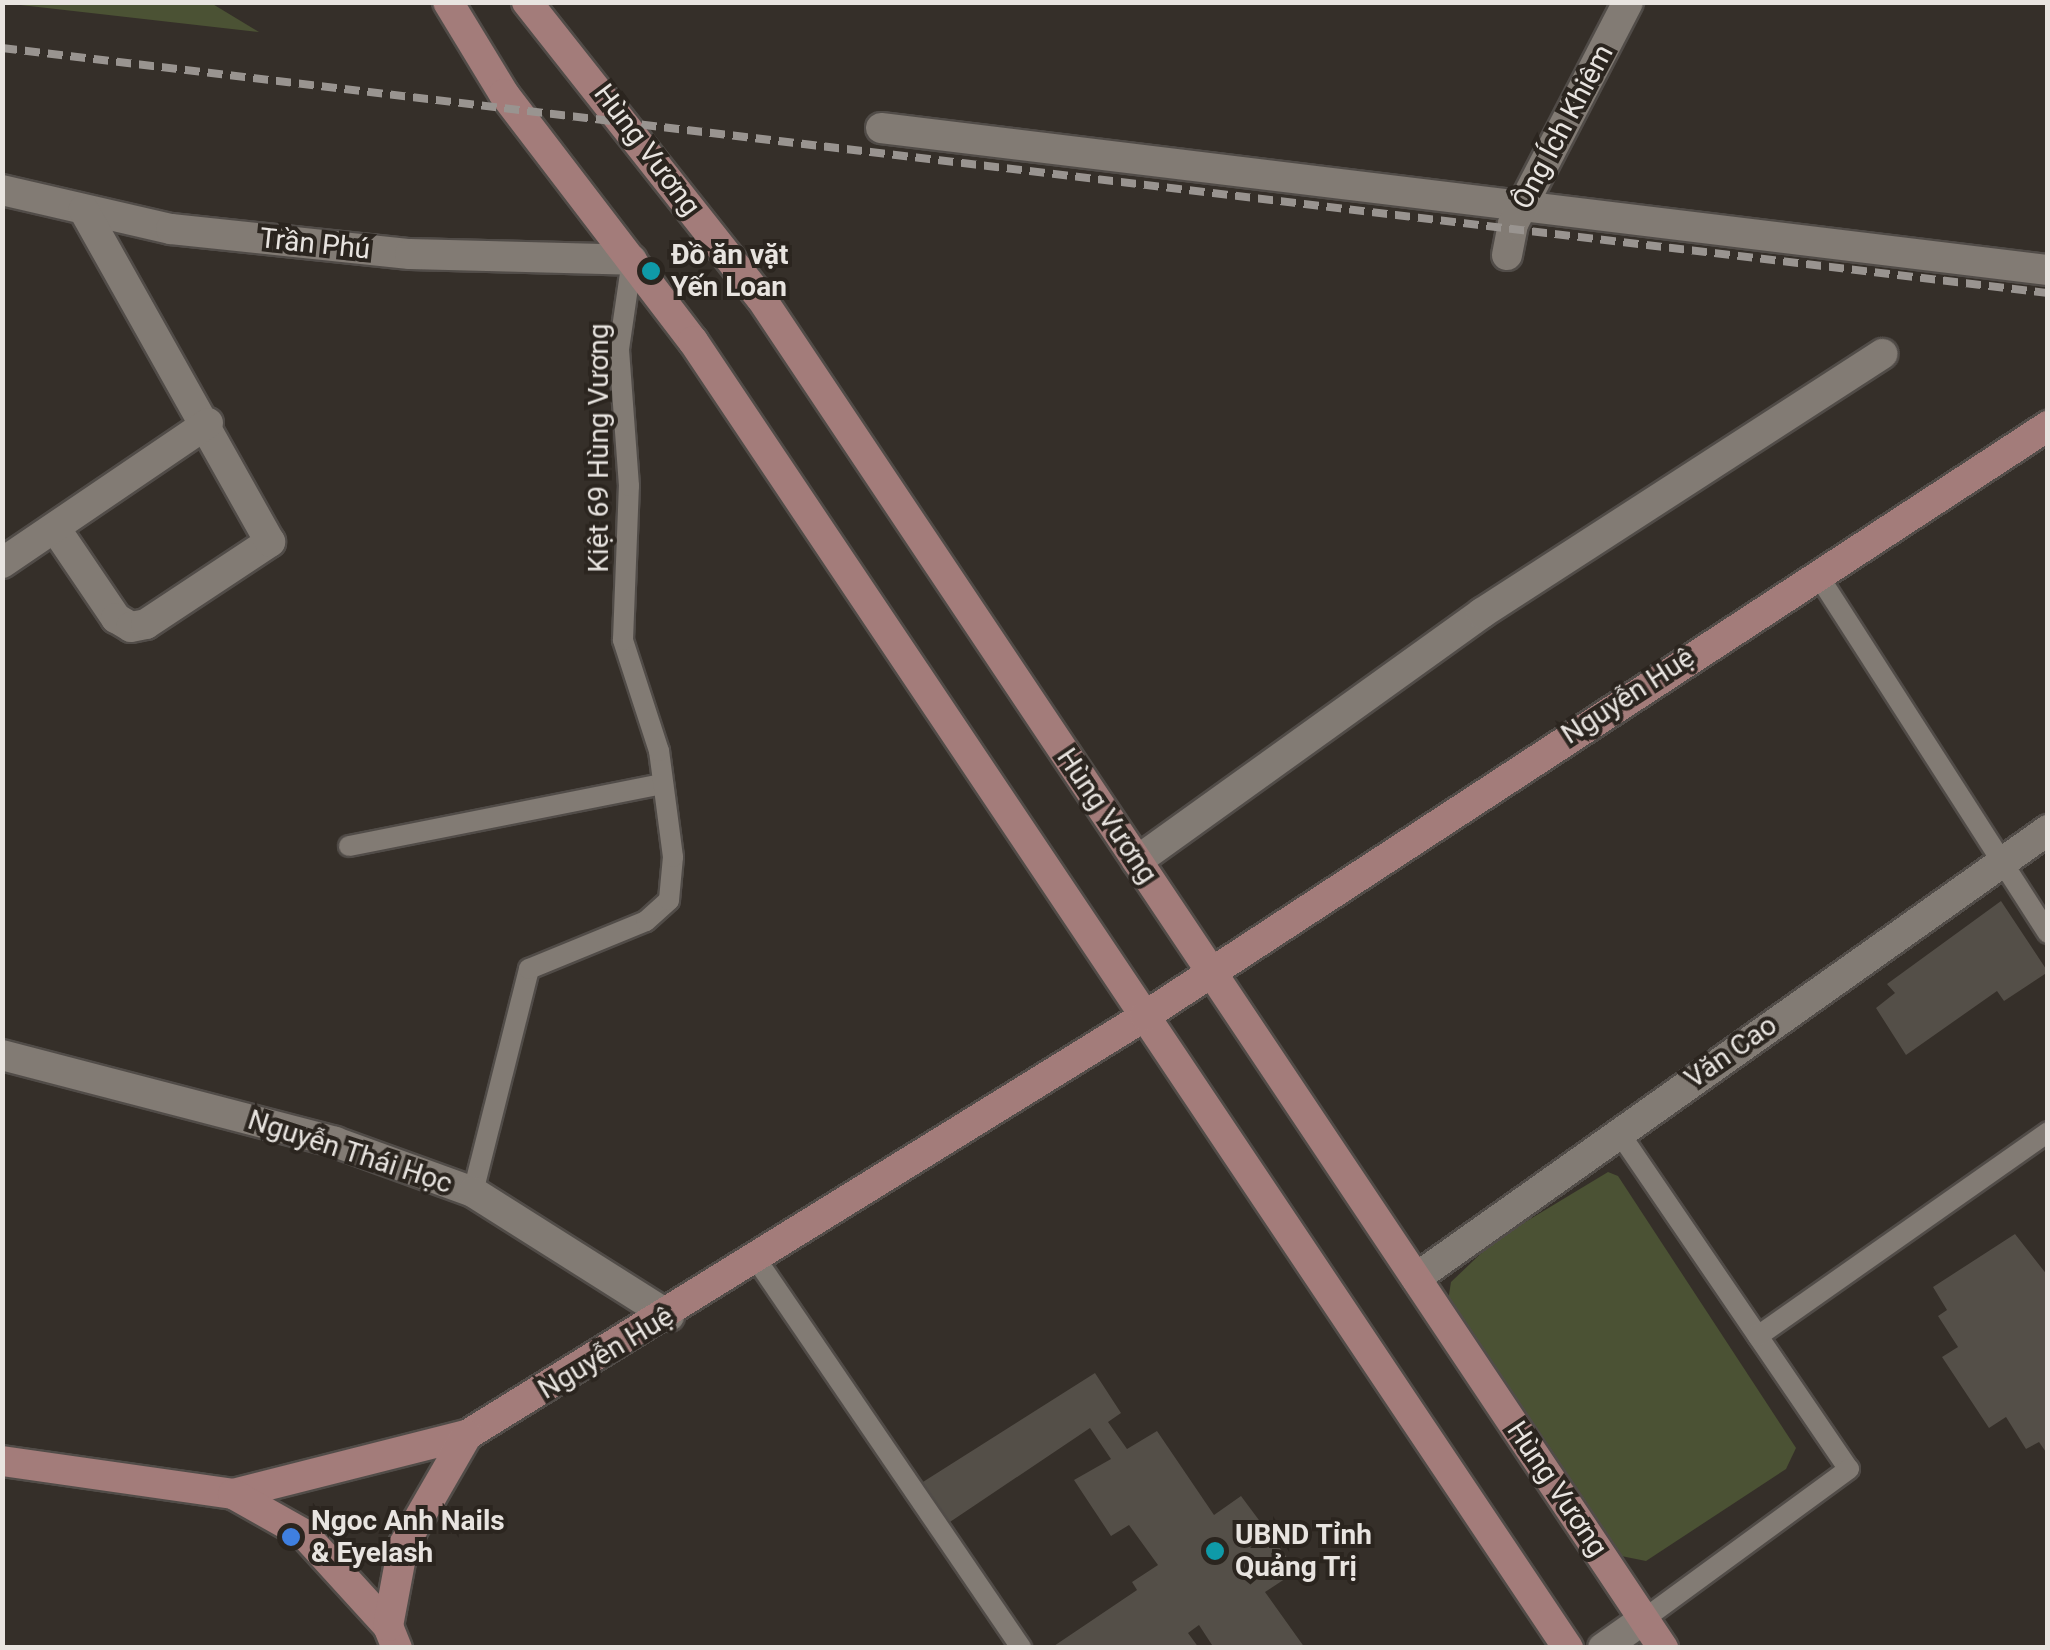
<!DOCTYPE html>
<html>
<head>
<meta charset="utf-8">
<style>
	body { margin:0 }
	#map { position:relative; width:2050px; height:1650px; overflow:hidden; background:#352f29; font-family:Roboto,sans-serif }
	div>[style] { position:absolute }
	.green>* { inset:0; background:#4b5234 }
	.building>* { inset:0; background:#544f48 }
	.roads { filter:drop-shadow(2px 0 #514c48) drop-shadow(-2px 0 #514c48) drop-shadow(0 2px #514c48) drop-shadow(0 -2px #514c48) }
	.lane>* { height:20px; margin:-10px; padding:0 10px; transform-origin:10px; border-radius:10px; background:#827b74 }
	.street>* { height:30px; margin:-15px; padding:0 15px; transform-origin:15px; border-radius:15px; background:#827b74 }
	.secondary>* { height:30px; margin:-15px; padding:0 15px; transform-origin:15px; border-radius:15px; background:#a37c7a }
	.rail>* { height:8px; margin-top:-4px; transform-origin:0; background:repeating-linear-gradient(90deg,#999490 0 15px,transparent 0 23px) }
	.dots>* { width:28px; height:28px; translate:-50% -50%; box-sizing:border-box; border:5px solid #2b251f; border-radius:50% }
	span { translate:-50% -50%; white-space:nowrap; text-align:center; line-height:1.15; -webkit-text-stroke:8px #2b251f; paint-order:stroke }
	.street-label { font-size:28px; color:#e8e4e0 }
	.poi-label { font-size:28px; color:#e8e4e0; font-weight:700 }
	.left { translate:0 -50%; text-align:left }
	.frame { position:absolute; inset:0; border:5px solid #e8e4e0; pointer-events:none }
</style>
</head>
<body>
<div id="map">
	<div class="green">
		<i style="clip-path:polygon(3px 3px,211px 3px,259px 32px)"></i>
		<i style="clip-path:polygon(1608px 1172px,1618px 1176px,1796px 1448px,1786px 1469px,1646px 1561px,1611px 1554px,1448px 1301px,1451px 1282px,1494px 1241px)"></i>
	</div>
	<div class="building">
		<i style="clip-path:polygon(2001px 901px,2048px 972px,2004px 1001px,1997px 991px,1906px 1055px,1876px 1008px,1895px 993px,1887px 984px)"></i>
		<i style="clip-path:polygon(2015px 1234px,2048px 1276px,2048px 1455px,2039px 1442px,2026px 1449px,2006px 1417px,1989px 1428px,1942px 1357px,1958px 1347px,1938px 1316px,1947px 1310px,1933px 1287px)"></i>
		<i style="clip-path:polygon(1095px 1373px,1121px 1413px,1108px 1422px,1127px 1449px,1157px 1431px,1214px 1515px,1241px 1496px,1297px 1571px,1265px 1592px,1305px 1648px,1214px 1648px,1199px 1625px,1188px 1633px,1199px 1648px,1051px 1648px,1137px 1590px,1132px 1582px,1158px 1565px,1129px 1525px,1111px 1536px,1074px 1480px,1111px 1459px,1090px 1428px,941px 1528px,915px 1487px)"></i>
	</div>
	<div class="roads">
		<div class="lane">
			<i style="left:1816px;top:572px;width:429px;rotate:57.3deg"></i>
			<i style="left:349px;top:846px;width:320px;rotate:-11.2deg"></i>
			<i style="left:1618px;top:1131px;width:409px;rotate:55.7deg"></i>
			<i style="left:1849px;top:1469px;width:254px;rotate:143.8deg"></i>
			<i style="left:473px;top:1192px;width:230px;rotate:-75.9deg"></i>
			<i style="left:529px;top:969px;width:126px;rotate:-22.3deg"></i>
			<i style="left:646px;top:921px;width:31px;rotate:-42deg"></i>
			<i style="left:669px;top:900px;width:43px;rotate:-84.7deg"></i>
			<i style="left:673px;top:857px;width:107px;rotate:-97.5deg"></i>
			<i style="left:659px;top:751px;width:117px;rotate:-108deg"></i>
			<i style="left:623px;top:640px;width:154px;rotate:-87.8deg"></i>
			<i style="left:629px;top:486px;width:137px;rotate:-94.2deg"></i>
			<i style="left:619px;top:349px;width:90px;rotate:-81.7deg"></i>
			<i style="left:756px;top:1259px;width:471px;rotate:55.7deg"></i>
			<i style="left:1758px;top:1336px;width:355px;rotate:-35.1deg"></i>
		</div>
		<div class="street">
			<i style="left:881px;top:128px;width:1176px;rotate:6.94deg"></i>
			<i style="left:2px;top:190px;width:173px;rotate:13deg"></i>
			<i style="left:171px;top:229px;width:240px;rotate:6deg"></i>
			<i style="left:410px;top:254px;width:222px;rotate:1.5deg"></i>
			<i style="left:1507px;top:255px;width:32px;rotate:-79deg"></i>
			<i style="left:1513px;top:224px;width:250px;rotate:-62.6deg"></i>
			<i style="left:55px;top:528px;width:109px;rotate:55.9deg"></i>
			<i style="left:116px;top:618px;width:17px;rotate:31deg"></i>
			<i style="left:131px;top:627px;width:15px;rotate:-11deg"></i>
			<i style="left:146px;top:624px;width:149px;rotate:-33.5deg"></i>
			<i style="left:270px;top:542px;width:381px;rotate:-119.3deg"></i>
			<i style="left:2px;top:563px;width:249px;rotate:-34.2deg"></i>
			<i style="left:1137px;top:861px;width:425px;rotate:-35.7deg"></i>
			<i style="left:1482px;top:613px;width:477px;rotate:-32.9deg"></i>
			<i style="left:2px;top:1055px;width:344px;rotate:14.6deg"></i>
			<i style="left:335px;top:1142px;width:147px;rotate:19.9deg"></i>
			<i style="left:473px;top:1192px;width:232px;rotate:32.3deg"></i>
			<i style="left:1416px;top:1278px;width:775px;rotate:-35.33deg"></i>
			<i style="left:1603px;top:1648px;width:50px;rotate:-35.3deg"></i>
		</div>
		<div class="secondary">
			<i style="left:448px;top:2px;width:108px;rotate:58.7deg"></i>
			<i style="left:504px;top:94px;width:311px;rotate:52.6deg"></i>
			<i style="left:693px;top:341px;width:1573px;rotate:56.2deg"></i>
			<i style="left:527px;top:2px;width:377px;rotate:51.7deg"></i>
			<i style="left:761px;top:298px;width:1624px;rotate:56.25deg"></i>
			<i style="left:2px;top:1461px;width:233px;rotate:8.1deg"></i>
			<i style="left:233px;top:1494px;width:241px;rotate:-14.2deg"></i>
			<i style="left:467px;top:1435px;width:797px;rotate:-31.72deg"></i>
			<i style="left:1145px;top:1016px;width:1079px;rotate:-33.16deg"></i>
			<i style="left:233px;top:1494px;width:81px;rotate:29.4deg"></i>
			<i style="left:304px;top:1534px;width:125px;rotate:47.6deg"></i>
			<i style="left:388px;top:1626px;width:24px;rotate:68deg"></i>
			<i style="left:388px;top:1626px;width:81px;rotate:-79.4deg"></i>
			<i style="left:403px;top:1546px;width:128px;rotate:-60deg"></i>
		</div>
	</div>
	<div class="rail">
		<i style="left:2px;top:48px;width:2061px;rotate:6.83deg"></i>
	</div>
	<div class="dots">
		<i style="left:651px;top:271px;background:#0f9aa8"></i>
		<i style="left:291px;top:1537px;background:#3f7fe0"></i>
		<i style="left:1215px;top:1551px;background:#0f9aa8"></i>
	</div>
	<div class="street-label">
		<span style="left:1563px;top:127px;rotate:-62deg">Ông Ích Khiêm</span>
		<span style="left:647px;top:150px;rotate:53deg">Hùng Vương</span>
		<span style="left:315px;top:244px;rotate:6deg">Trần Phú</span>
		<span style="left:599px;top:448px;rotate:-90deg">Kiệt 69 Hùng Vương</span>
		<span style="left:1628px;top:696px;rotate:-33deg">Nguyễn Huệ</span>
		<span style="left:1107px;top:816px;rotate:56deg">Hùng Vương</span>
		<span style="left:1731px;top:1052px;rotate:-35deg">Văn Cao</span>
		<span style="left:350px;top:1152px;rotate:18deg">Nguyễn Thái Học</span>
		<span style="left:606px;top:1353px;rotate:-31deg">Nguyễn Huệ</span>
		<span style="left:1557px;top:1489px;rotate:56deg">Hùng Vương</span>
	</div>
	<div class="poi-label">
		<span class="left" style="left:671px;top:271px">Đồ ăn vặt<br>Yến Loan</span>
		<span class="left" style="left:311px;top:1537px">Ngoc Anh Nails<br>&amp; Eyelash</span>
		<span class="left" style="left:1235px;top:1551px">UBND Tỉnh<br>Quảng Trị</span>
	</div>
	<div class="frame"></div>
</div>
</body>
</html>
